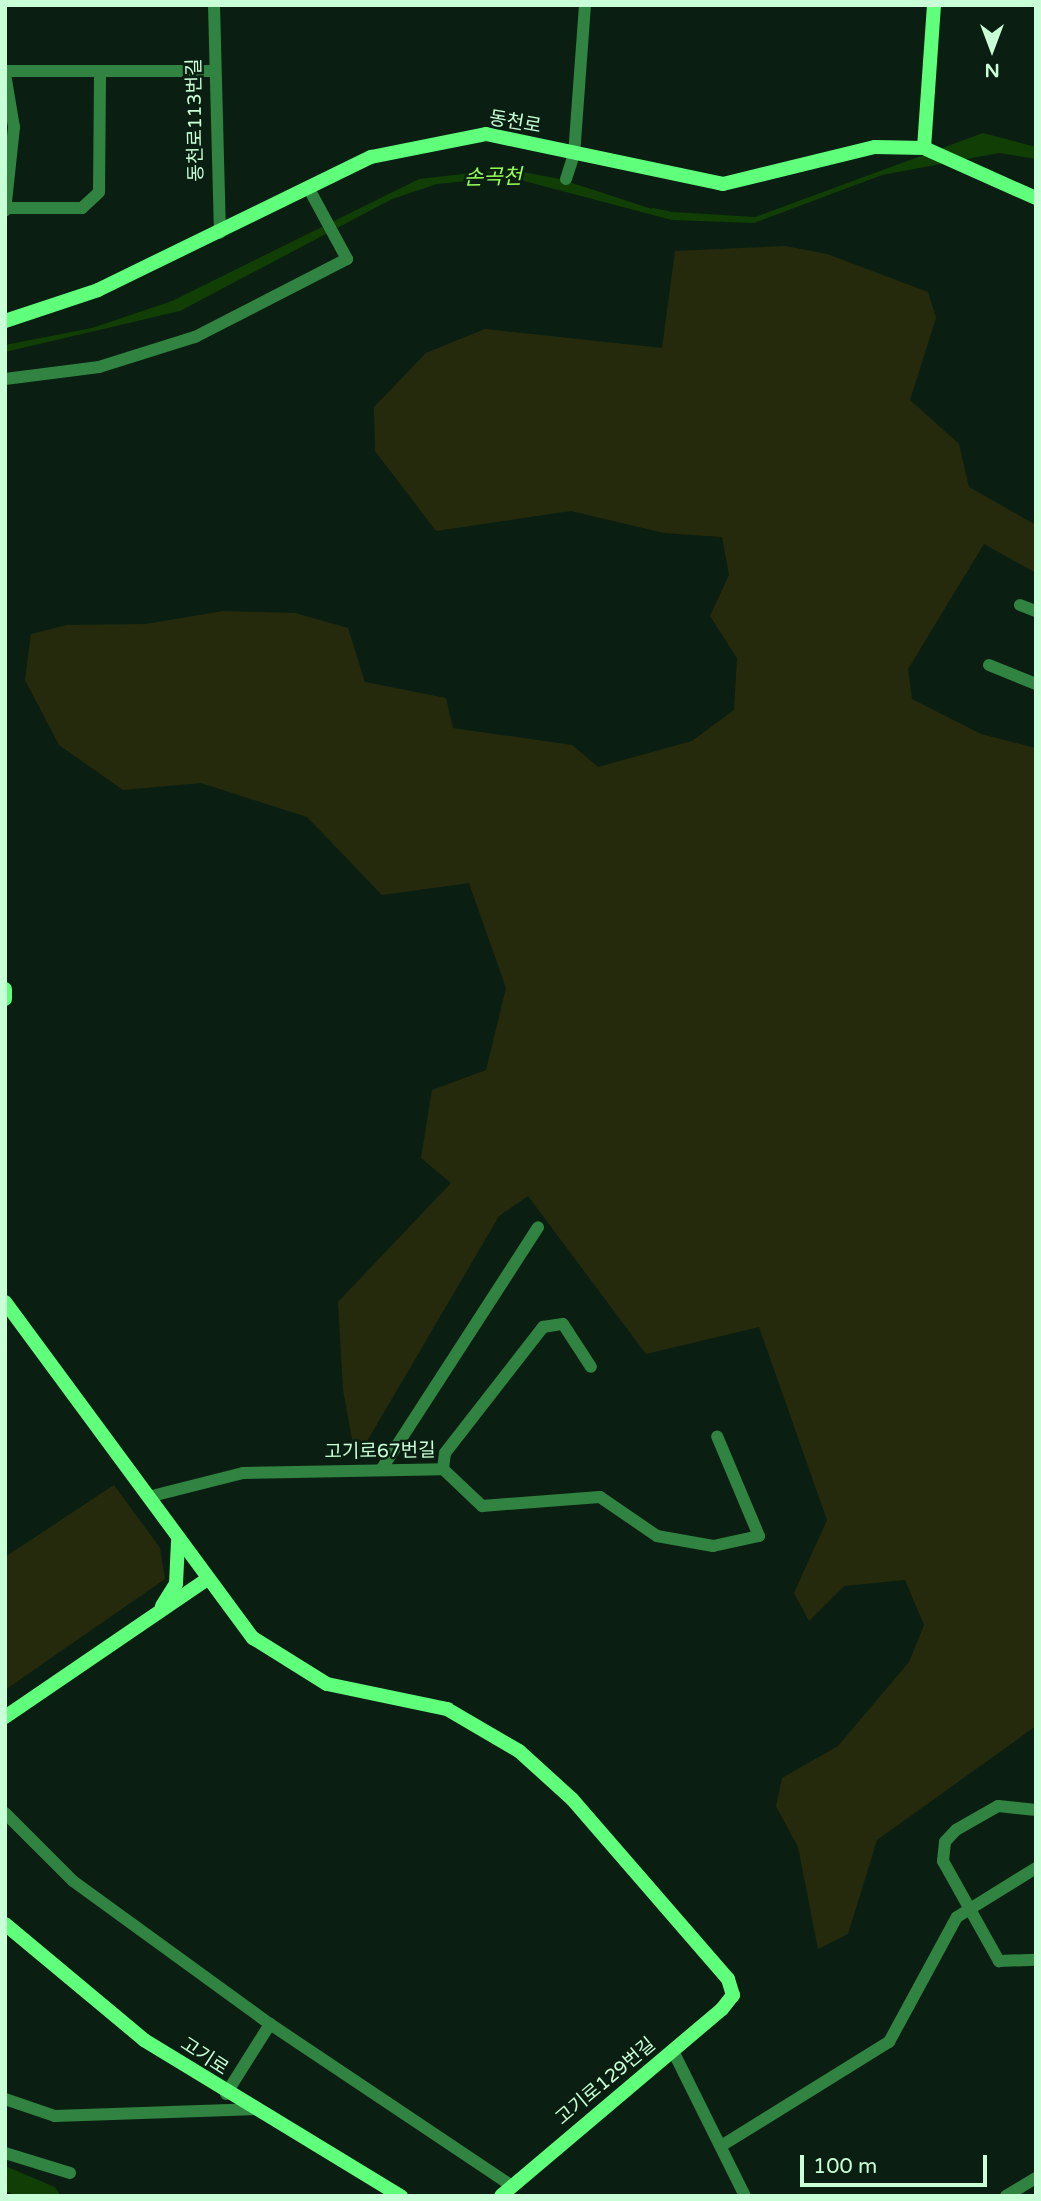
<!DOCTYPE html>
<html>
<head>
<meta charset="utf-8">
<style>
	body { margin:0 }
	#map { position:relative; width:1041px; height:2201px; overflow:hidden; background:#0a1f11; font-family:"Varela Round","Noto Sans KR",sans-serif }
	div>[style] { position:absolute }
	.green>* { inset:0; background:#262a0c }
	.water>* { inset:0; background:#103e04 }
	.stream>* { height:3.5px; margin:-1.75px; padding:0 1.75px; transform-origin:1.75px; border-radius:1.75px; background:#103e04 }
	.river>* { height:23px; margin:-11.5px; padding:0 11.5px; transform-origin:11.5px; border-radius:11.5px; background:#103e04 }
	.street>* { height:12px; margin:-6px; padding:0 6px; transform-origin:6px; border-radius:6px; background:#308340 }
	.secondary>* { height:14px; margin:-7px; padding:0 7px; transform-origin:7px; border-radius:7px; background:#5fff7c }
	span { translate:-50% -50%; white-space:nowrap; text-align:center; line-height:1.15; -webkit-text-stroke:5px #0a1f11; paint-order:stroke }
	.street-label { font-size:19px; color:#c8ffd7 }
	.water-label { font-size:21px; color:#96ff56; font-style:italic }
	.frame { position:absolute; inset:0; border:7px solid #c8ffd7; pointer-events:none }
	.north { position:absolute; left:957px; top:14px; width:70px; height:70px; -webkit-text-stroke:5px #0a1f11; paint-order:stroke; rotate:180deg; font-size:19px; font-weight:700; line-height:28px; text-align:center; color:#c8ffd7 }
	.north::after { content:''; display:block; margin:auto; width:24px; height:32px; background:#c8ffd7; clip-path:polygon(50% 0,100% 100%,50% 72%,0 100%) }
	.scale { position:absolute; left:800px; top:2155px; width:187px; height:32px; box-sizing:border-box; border:4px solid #c8ffd7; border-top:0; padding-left:9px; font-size:21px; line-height:24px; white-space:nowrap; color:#c8ffd7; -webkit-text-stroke:5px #0a1f11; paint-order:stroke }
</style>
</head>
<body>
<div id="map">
	<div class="green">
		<i style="clip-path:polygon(785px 246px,827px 254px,928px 292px,936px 318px,910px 400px,959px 444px,969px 487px,1036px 525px,1036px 573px,984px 544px,908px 669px,912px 699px,981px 734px,1036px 748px,1036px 1726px,877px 1840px,848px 1934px,818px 1949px,798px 1847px,776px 1806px,782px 1778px,838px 1746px,909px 1662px,924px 1625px,905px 1580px,844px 1586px,809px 1621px,794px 1593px,827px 1520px,759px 1327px,646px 1354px,528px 1196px,499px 1216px,356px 1460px,343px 1390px,338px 1302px,451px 1183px,421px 1158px,432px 1090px,486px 1070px,506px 988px,469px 883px,382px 895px,307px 817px,201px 783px,123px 790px,59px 745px,25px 680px,31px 634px,67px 625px,146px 624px,223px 611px,295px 613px,348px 628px,365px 682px,446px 698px,453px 728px,572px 745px,598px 767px,692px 741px,734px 710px,737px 658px,710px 616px,729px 575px,722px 537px,664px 533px,571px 511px,436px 531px,375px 451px,374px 407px,426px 353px,485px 329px,662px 348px,675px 251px)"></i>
		<i style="clip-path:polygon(114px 1485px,160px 1548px,165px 1579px,5px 1690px,5px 1557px)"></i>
	</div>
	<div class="water">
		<i style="clip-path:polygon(983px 133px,1036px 147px,1036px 159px,999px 153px,882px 175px,754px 223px,672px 220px,509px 177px,437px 184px,392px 199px,180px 311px,5px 352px,5px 345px,92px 328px,172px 301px,419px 179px,506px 169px,560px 179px,658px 211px,755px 217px)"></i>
	</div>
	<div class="stream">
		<i style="left:653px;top:210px;width:16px;rotate:11deg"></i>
	</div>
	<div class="river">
		<i style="left:5px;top:2178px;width:46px;rotate:23.2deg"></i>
	</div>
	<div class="street">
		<i style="left:214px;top:5px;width:228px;rotate:88.5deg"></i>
		<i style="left:5px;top:71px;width:209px"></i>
		<i style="left:5px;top:74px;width:54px;rotate:80.4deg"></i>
		<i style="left:14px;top:127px;width:84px;rotate:96.1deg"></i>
		<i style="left:566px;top:179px;width:25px;rotate:-72deg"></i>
		<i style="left:574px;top:155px;width:150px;rotate:-85.8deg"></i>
		<i style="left:5px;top:208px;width:77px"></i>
		<i style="left:82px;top:208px;width:23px;rotate:-43deg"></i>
		<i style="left:99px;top:192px;width:120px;rotate:-89.5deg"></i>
		<i style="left:5px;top:379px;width:95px;rotate:-7.3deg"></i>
		<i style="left:99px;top:367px;width:101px;rotate:-17.4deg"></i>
		<i style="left:195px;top:337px;width:171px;rotate:-27.2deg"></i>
		<i style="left:347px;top:259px;width:80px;rotate:-118.5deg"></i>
		<i style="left:1020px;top:605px;width:17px;rotate:21deg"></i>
		<i style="left:989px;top:665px;width:51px;rotate:22deg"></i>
		<i style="left:443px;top:1469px;width:16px;rotate:-83deg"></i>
		<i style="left:445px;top:1453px;width:160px;rotate:-52.1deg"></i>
		<i style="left:543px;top:1327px;width:20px;rotate:-9deg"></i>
		<i style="left:563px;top:1324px;width:51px;rotate:56.9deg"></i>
		<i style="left:381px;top:1470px;width:289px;rotate:-57.1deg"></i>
		<i style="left:148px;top:1497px;width:98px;rotate:-14.2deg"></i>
		<i style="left:243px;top:1473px;width:200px;rotate:-1.1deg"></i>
		<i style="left:443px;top:1469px;width:54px;rotate:43.5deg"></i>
		<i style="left:482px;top:1506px;width:118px;rotate:-4.4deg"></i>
		<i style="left:600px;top:1497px;width:69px;rotate:34.4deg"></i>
		<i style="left:657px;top:1536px;width:57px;rotate:10.1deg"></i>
		<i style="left:713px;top:1546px;width:47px;rotate:-12.3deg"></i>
		<i style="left:759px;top:1536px;width:108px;rotate:-112.8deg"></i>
		<i style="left:1036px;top:1810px;width:38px;rotate:-174deg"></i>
		<i style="left:998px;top:1806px;width:48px;rotate:150.3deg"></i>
		<i style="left:956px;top:1830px;width:16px;rotate:133deg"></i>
		<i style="left:945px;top:1842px;width:19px;rotate:96deg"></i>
		<i style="left:943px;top:1861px;width:115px;rotate:60.8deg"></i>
		<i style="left:999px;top:1961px;width:37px;rotate:-2deg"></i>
		<i style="left:5px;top:1813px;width:96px;rotate:45deg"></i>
		<i style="left:73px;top:1881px;width:243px;rotate:36deg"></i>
		<i style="left:270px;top:2024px;width:291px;rotate:33.8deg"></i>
		<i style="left:673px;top:2051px;width:162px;rotate:63.6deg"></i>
		<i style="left:226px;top:2094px;width:83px;rotate:-57.8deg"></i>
		<i style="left:5px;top:2099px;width:53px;rotate:18.8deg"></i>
		<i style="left:55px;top:2116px;width:196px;rotate:-2deg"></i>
		<i style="left:721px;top:2146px;width:198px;rotate:-31.8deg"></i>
		<i style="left:889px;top:2042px;width:142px;rotate:-61.5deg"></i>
		<i style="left:957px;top:1917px;width:93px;rotate:-31.8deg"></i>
		<i style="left:5px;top:2153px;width:68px;rotate:17.1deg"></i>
		<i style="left:1006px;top:2196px;width:35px;rotate:-31deg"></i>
	</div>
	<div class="secondary">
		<i style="left:924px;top:148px;width:143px;rotate:-86deg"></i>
		<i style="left:5px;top:321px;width:98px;rotate:-18.4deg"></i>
		<i style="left:98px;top:290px;width:304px;rotate:-26deg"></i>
		<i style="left:371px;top:157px;width:117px;rotate:-11.3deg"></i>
		<i style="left:486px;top:134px;width:242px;rotate:11.9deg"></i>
		<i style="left:723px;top:184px;width:156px;rotate:-13.7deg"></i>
		<i style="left:875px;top:147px;width:49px;rotate:1.2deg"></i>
		<i style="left:924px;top:148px;width:123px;rotate:24.1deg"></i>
		<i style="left:5px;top:989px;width:10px;rotate:90deg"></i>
		<i style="left:5px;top:1302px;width:418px;rotate:53.6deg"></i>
		<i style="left:253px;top:1638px;width:87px;rotate:31.9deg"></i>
		<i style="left:327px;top:1684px;width:123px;rotate:11.8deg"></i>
		<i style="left:447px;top:1709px;width:83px;rotate:30.3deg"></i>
		<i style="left:519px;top:1751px;width:72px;rotate:42.2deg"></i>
		<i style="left:572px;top:1799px;width:238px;rotate:49.1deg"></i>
		<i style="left:728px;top:1979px;width:17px;rotate:73deg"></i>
		<i style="left:733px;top:1995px;width:18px;rotate:128deg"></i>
		<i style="left:722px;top:2009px;width:289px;rotate:139.8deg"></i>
		<i style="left:162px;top:1606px;width:26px;rotate:-58deg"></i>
		<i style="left:176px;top:1584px;width:43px;rotate:-87.3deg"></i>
		<i style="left:5px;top:1717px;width:245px;rotate:-34.3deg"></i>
		<i style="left:5px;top:1924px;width:181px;rotate:39.8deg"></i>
		<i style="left:144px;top:2040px;width:301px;rotate:31.3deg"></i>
	</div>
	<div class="street-label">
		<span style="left:196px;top:120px;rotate:-91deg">동천로113번길</span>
		<span style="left:515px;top:123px;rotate:10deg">동천로</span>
		<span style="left:380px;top:1452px;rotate:-1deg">고기로67번길</span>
		<span style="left:204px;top:2057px;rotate:33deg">고기로</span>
		<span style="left:606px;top:2082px;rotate:-40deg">고기로129번길</span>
	</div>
	<div class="water-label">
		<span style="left:493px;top:178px;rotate:-1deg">손곡천</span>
	</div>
	<div class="frame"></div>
	<div class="north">N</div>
	<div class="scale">100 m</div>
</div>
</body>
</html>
